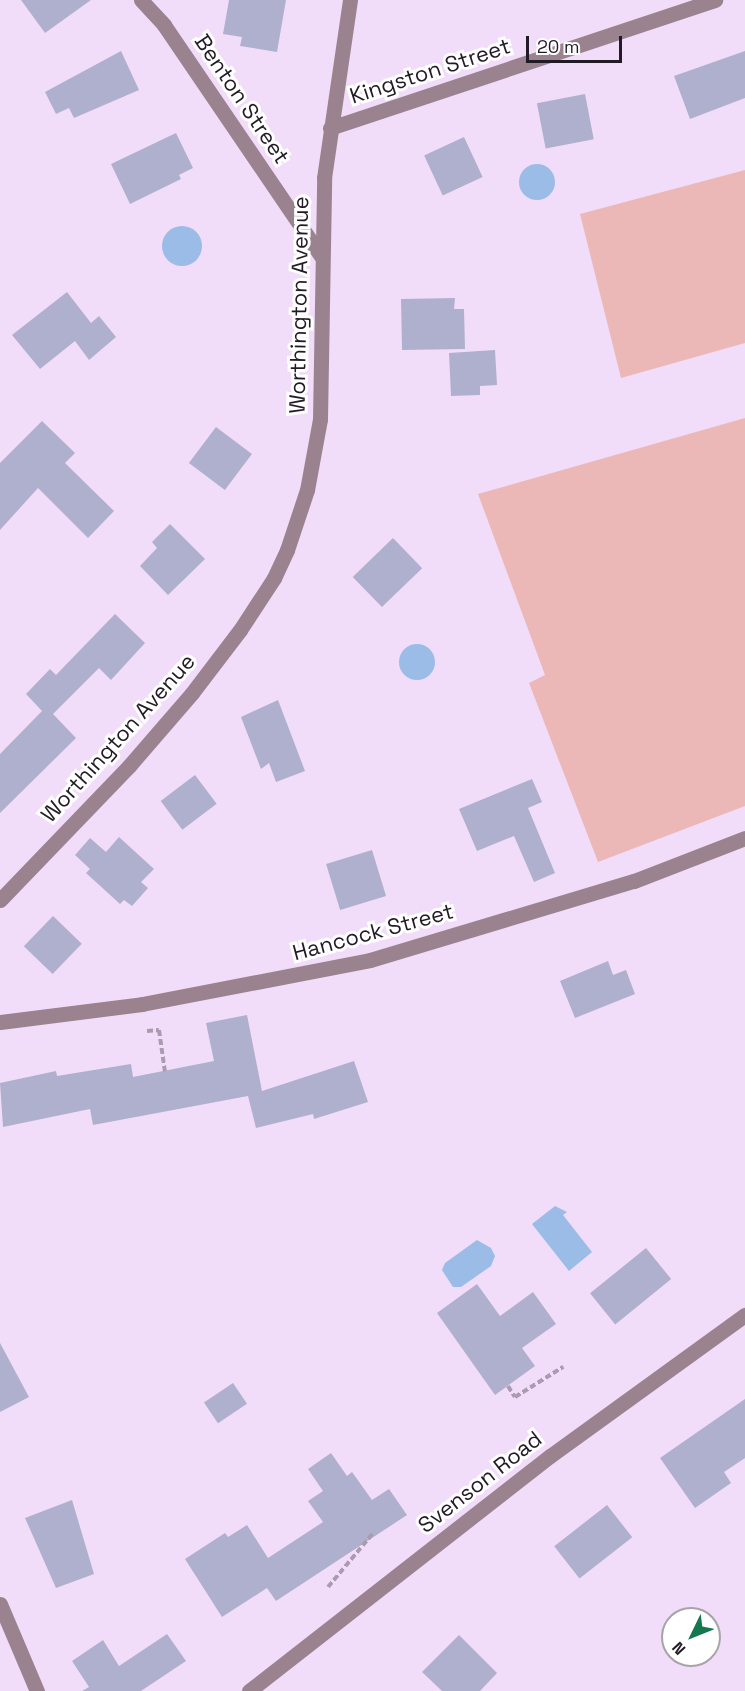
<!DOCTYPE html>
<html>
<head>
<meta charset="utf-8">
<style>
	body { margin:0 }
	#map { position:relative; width:745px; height:1691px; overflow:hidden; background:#f1ddf9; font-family:"Space Grotesk",sans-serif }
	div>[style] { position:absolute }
	.green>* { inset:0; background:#ecb8b7 }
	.water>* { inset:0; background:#9abce6 }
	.round { border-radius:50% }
	.building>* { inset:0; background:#afb0ce; transform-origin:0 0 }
	.path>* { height:4px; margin-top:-2px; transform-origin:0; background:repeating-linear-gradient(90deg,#ab9bb1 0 6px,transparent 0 9px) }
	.minor>* { height:15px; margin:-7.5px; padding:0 7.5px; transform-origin:7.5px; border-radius:7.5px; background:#9a838e }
	.tertiary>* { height:15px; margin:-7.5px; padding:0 7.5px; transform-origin:7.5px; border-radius:7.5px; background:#9a838e }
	span { translate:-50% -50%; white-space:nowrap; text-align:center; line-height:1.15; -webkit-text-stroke:6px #fff; paint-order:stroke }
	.street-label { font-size:22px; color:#221b25 }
	.north { position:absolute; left:661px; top:1607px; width:60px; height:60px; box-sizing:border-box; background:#fff; border:2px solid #a7a4a8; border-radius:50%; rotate:227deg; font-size:16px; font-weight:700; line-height:24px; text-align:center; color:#221b25 }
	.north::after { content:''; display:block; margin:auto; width:21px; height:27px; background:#14774e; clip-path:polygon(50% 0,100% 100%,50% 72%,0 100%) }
	.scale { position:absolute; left:526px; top:36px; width:96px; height:27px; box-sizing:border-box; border:3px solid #221b25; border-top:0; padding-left:8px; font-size:18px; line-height:21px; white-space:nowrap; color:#221b25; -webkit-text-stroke:4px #fff; paint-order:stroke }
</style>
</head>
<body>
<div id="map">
	<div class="green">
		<i style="clip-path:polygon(745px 170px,745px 343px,621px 378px,580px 214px)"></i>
		<i style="clip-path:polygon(745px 418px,745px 806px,598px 862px,529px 683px,545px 675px,478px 494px)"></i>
	</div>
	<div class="water">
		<i class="round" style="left:519px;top:164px;width:36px;height:36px"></i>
		<i class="round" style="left:162px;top:226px;width:40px;height:40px"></i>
		<i class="round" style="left:399px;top:644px;width:36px;height:36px"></i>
		<i style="clip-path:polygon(555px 1206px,567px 1212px,563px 1215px,592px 1252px,569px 1271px,532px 1224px)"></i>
		<i style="clip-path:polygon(477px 1240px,491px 1248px,495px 1256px,491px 1266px,461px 1287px,453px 1287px,442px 1270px,445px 1263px)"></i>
	</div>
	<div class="building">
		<i style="clip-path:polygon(21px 0,91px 0,45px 33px)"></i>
		<i style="clip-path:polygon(229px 0,286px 0,277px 52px,240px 46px,242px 37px,223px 34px)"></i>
		<i style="clip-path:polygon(121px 51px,139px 90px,74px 118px,69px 108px,56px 114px,45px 92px)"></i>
		<i style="clip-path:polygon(745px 51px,745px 98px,690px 119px,674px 76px)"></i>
		<i style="left:585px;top:94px;width:46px;height:49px;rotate:79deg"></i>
		<i style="clip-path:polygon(176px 133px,193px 168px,179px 175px,181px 179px,130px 204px,111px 164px)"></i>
		<i style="left:464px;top:137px;width:44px;height:44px;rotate:65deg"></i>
		<i style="clip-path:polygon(67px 292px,91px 323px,99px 316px,116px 337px,89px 360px,75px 341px,40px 369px,12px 335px)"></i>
		<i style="clip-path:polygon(455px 298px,454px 309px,464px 309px,465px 349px,402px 350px,401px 299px)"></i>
		<i style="clip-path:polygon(495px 350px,497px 385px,480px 386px,480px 395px,451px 396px,449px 353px)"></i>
		<i style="clip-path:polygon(42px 421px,75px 453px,65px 463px,114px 511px,88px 538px,38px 488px,0 530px,0 463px)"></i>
		<i style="left:216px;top:427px;width:45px;height:45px;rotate:37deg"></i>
		<i style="clip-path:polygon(170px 524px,205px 559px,168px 595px,140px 566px,157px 548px,152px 542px)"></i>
		<i style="left:393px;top:538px;width:42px;height:56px;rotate:46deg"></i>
		<i style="clip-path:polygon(115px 614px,145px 643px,111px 680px,99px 668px,53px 714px,76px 738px,0 813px,0 754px,42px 711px,26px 694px,50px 669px,56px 675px)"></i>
		<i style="clip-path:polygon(278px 700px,305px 771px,276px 782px,269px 763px,261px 769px,241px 717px)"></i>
		<i style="left:195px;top:775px;width:36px;height:43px;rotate:53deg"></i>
		<i style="clip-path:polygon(532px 779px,542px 802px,528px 808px,555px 873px,534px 882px,514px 836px,477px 851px,459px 809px)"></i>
		<i style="clip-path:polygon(119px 837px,154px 869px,141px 882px,148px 888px,132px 906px,124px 900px,120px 904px,86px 873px,90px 869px,75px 855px,90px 838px,106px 852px)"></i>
		<i style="left:372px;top:850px;width:48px;height:48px;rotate:73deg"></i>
		<i style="left:53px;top:916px;width:40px;height:42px;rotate:44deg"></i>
		<i style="clip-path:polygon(608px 961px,613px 975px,626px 970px,635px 994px,575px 1018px,560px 981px)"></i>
		<i style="clip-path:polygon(247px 1015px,262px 1091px,354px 1061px,368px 1102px,314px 1119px,313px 1114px,256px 1128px,248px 1096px,93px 1125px,90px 1109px,3px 1127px,0 1083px,56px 1071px,57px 1076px,131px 1064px,133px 1077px,214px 1061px,206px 1023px)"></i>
		<i style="left:646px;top:1248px;width:40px;height:72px;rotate:51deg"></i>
		<i style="clip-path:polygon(477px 1284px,500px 1316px,533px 1292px,556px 1324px,522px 1348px,535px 1366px,495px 1395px,437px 1313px)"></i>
		<i style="clip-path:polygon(0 1343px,29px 1397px,0 1412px)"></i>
		<i style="left:233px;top:1383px;width:25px;height:35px;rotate:56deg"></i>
		<i style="clip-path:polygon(745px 1399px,745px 1458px,724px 1472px,731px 1483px,695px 1508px,660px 1458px)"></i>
		<i style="clip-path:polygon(331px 1453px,347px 1476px,352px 1472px,372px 1500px,389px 1489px,407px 1515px,276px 1601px,267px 1588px,222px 1617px,185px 1559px,225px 1533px,228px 1537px,247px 1525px,268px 1558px,323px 1522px,308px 1501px,323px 1491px,308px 1469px)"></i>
		<i style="clip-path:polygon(72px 1500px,94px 1574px,56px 1588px,25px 1518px)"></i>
		<i style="left:607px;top:1505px;width:41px;height:67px;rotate:52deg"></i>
		<i style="clip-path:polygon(167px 1634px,186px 1661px,141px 1691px,82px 1691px,89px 1687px,72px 1661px,103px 1640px,119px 1666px)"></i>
		<i style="clip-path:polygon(459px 1635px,497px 1673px,480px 1691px,442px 1691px,422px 1672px)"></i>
	</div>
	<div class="path">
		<i style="left:147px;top:1031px;width:12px;rotate:-5deg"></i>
		<i style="left:159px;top:1030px;width:42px;rotate:81.9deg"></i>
		<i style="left:508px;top:1386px;width:13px;rotate:58deg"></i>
		<i style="left:515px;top:1397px;width:57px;rotate:-32deg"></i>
		<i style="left:328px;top:1587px;width:72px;rotate:-50.1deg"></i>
	</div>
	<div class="minor">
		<i style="left:141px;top:0;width:34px;rotate:47deg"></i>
		<i style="left:164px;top:25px;width:279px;rotate:55.8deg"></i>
		<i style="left:330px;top:128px;width:406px;rotate:-18.4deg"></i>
		<i style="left:0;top:900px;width:186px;rotate:-46.1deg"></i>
		<i style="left:129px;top:766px;width:96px;rotate:-49.2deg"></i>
		<i style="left:192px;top:693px;width:79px;rotate:-52.7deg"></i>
		<i style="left:240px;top:630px;width:62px;rotate:-56.8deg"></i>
		<i style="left:274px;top:578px;width:31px;rotate:-65deg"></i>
		<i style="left:287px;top:550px;width:63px;rotate:-71.6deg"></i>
		<i style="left:307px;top:490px;width:72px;rotate:-79.6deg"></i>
		<i style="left:320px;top:419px;width:241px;rotate:-89deg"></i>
		<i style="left:324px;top:178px;width:180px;rotate:-81.7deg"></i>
		<i style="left:0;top:1022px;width:143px;rotate:-7.2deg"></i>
		<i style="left:142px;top:1004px;width:232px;rotate:-10.9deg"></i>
		<i style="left:370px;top:960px;width:276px;rotate:-16.7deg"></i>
		<i style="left:634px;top:881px;width:119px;rotate:-21.2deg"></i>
		<i style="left:0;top:1604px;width:95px;rotate:67deg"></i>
	</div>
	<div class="tertiary">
		<i style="left:249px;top:1691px;width:382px;rotate:-38deg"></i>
		<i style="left:550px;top:1456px;width:241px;rotate:-35.9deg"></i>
	</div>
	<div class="street-label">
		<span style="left:430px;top:71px;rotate:-18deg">Kingston Street</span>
		<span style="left:242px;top:99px;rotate:56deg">Benton Street</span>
		<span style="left:299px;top:305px;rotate:-89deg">Worthington Avenue</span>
		<span style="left:118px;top:738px;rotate:-48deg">Worthington Avenue</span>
		<span style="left:373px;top:932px;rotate:-15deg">Hancock Street</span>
		<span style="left:480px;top:1482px;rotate:-38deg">Svenson Road</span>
	</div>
	<div class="north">N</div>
	<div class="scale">20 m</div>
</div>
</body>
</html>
